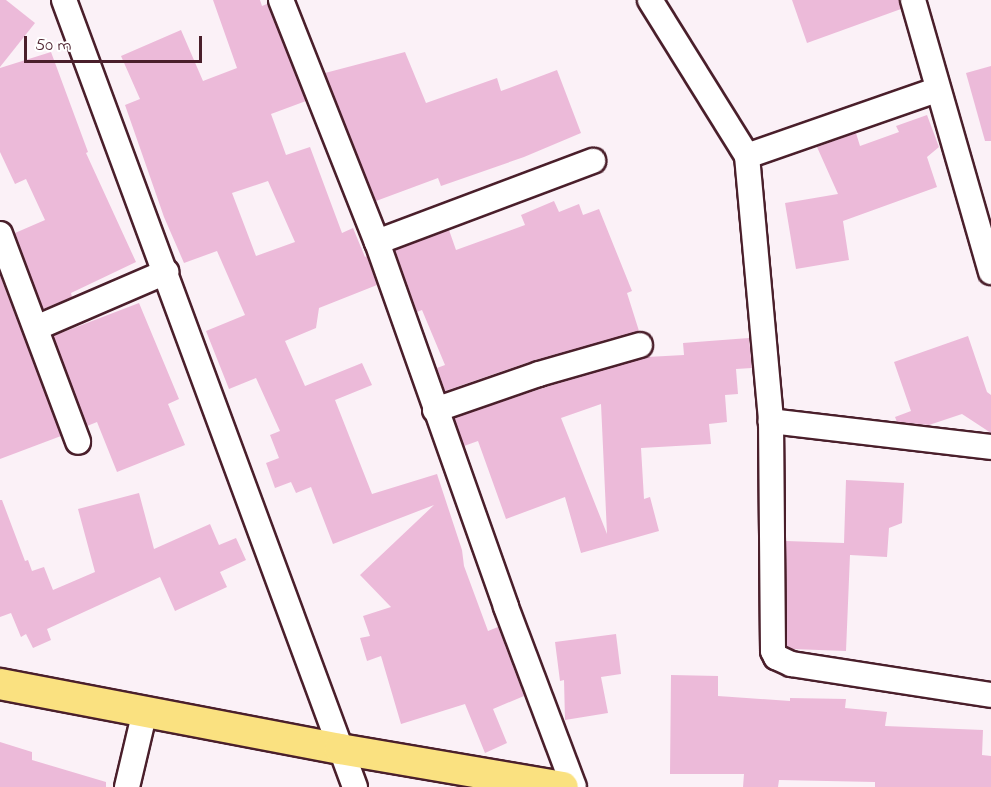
<!DOCTYPE html>
<html>
<head>
<meta charset="utf-8">
<style>
	body { margin:0 }
	#map { position:relative; width:991px; height:787px; overflow:hidden; background:#fbf1f7; font-family:"Indie Flower",sans-serif }
	div>[style] { position:absolute }
	.building>* { inset:0; background:#ecbad9 }
	.roads { filter:drop-shadow(2px 0 #4a1f2b) drop-shadow(-2px 0 #4a1f2b) drop-shadow(0 2px #4a1f2b) drop-shadow(0 -2px #4a1f2b) }
	.minor>* { height:24px; margin:-12px; padding:0 12px; transform-origin:12px; border-radius:12px; background:#fff }
	.major>* { height:30px; margin:-15px; padding:0 15px; transform-origin:15px; border-radius:15px; background:#fae180 }
	span { translate:-50% -50%; white-space:nowrap; text-align:center; line-height:1.15; -webkit-text-stroke:4.5px #fff; paint-order:stroke }
	.scale { position:absolute; left:24px; top:36px; width:178px; height:27px; box-sizing:border-box; border:3px solid #4a1f2b; border-top:0; padding-left:8px; font-size:18px; line-height:21px; white-space:nowrap; color:#4a1f2b; -webkit-text-stroke:4px #fff; paint-order:stroke }
</style>
</head>
<body>
<div id="map">
	<div class="building">
		<i style="clip-path:polygon(0 0,6px 0,35px 23px,0 67px)"></i>
		<i style="clip-path:polygon(evenodd,213px 0,260px 0,262px 6px,267px 4px,306px 101px,271px 114px,286px 155px,310px 147px,342px 233px,353px 228px,365px 257px,367px 256px,377px 285px,319px 308px,316px 328px,285px 341px,305px 386px,362px 363px,372px 385px,335px 400px,372px 494px,437px 474px,462px 550px,464px 566px,488px 631px,498px 627px,524px 696px,493px 709px,507px 743px,485px 753px,465px 704px,401px 724px,381px 656px,367px 661px,360px 638px,370px 636px,363px 616px,391px 607px,360px 575px,434px 505px,333px 544px,311px 487px,296px 493px,291px 482px,275px 488px,266px 463px,279px 458px,270px 435px,280px 431px,256px 378px,229px 389px,206px 331px,245px 315px,217px 251px,184px 263px,164px 217px,125px 105px,140px 99px,121px 56px,181px 30px,203px 81px,237px 68px,213px 0,268px 181px,295px 242px,256px 256px,232px 193px,268px 181px)"></i>
		<i style="clip-path:polygon(792px 0,899px 0,901px 9px,807px 43px)"></i>
		<i style="clip-path:polygon(51px 52px,88px 152px,86px 153px,136px 262px,71px 293px,72px 297px,43px 309px,15px 233px,45px 220px,26px 179px,15px 184px,0 152px,0 68px)"></i>
		<i style="clip-path:polygon(405px 52px,426px 103px,497px 78px,501px 91px,557px 70px,581px 133px,524px 157px,441px 186px,438px 178px,376px 201px,325px 73px)"></i>
		<i style="clip-path:polygon(991px 66px,991px 141px,985px 141px,966px 73px)"></i>
		<i style="clip-path:polygon(927px 115px,939px 147px,927px 157px,937px 187px,843px 221px,849px 260px,796px 269px,785px 203px,838px 194px,817px 147px,856px 133px,860px 146px,899px 132px,896px 126px)"></i>
		<i style="clip-path:polygon(554px 201px,559px 212px,579px 204px,583px 215px,599px 209px,632px 291px,627px 293px,639px 331px,535px 360px,445px 391px,437px 368px,445px 365px,422px 310px,417px 312px,395px 250px,449px 230px,456px 250px,525px 225px,521px 215px)"></i>
		<i style="clip-path:polygon(0 275px,61px 436px,0 459px)"></i>
		<i style="clip-path:polygon(139px 303px,179px 399px,168px 404px,185px 445px,117px 472px,97px 422px,87px 426px,53px 336px)"></i>
		<i style="clip-path:polygon(968px 336px,987px 392px,991px 395px,991px 433px,962px 414px,929px 425px,897px 422px,895px 417px,911px 411px,894px 362px)"></i>
		<i style="clip-path:polygon(evenodd,749px 338px,752px 368px,736px 369px,738px 394px,725px 395px,727px 422px,709px 424px,711px 444px,641px 448px,644px 499px,650px 497px,659px 531px,581px 553px,565px 497px,506px 519px,478px 441px,464px 446px,454px 418px,543px 388px,647px 357px,684px 355px,683px 343px,749px 338px,601px 404px,607px 534px,561px 418px,601px 404px)"></i>
		<i style="clip-path:polygon(846px 480px,904px 483px,902px 523px,889px 528px,887px 557px,850px 555px,846px 651px,792px 649px,787px 646px,786px 541px,844px 543px)"></i>
		<i style="clip-path:polygon(139px 493px,154px 549px,210px 524px,219px 545px,236px 538px,246px 560px,220px 572px,227px 587px,175px 611px,160px 577px,47px 629px,51px 640px,33px 648px,26px 634px,21px 637px,11px 613px,0 617px,0 500px,2px 500px,25px 561px,28px 560px,32px 571px,44px 567px,53px 590px,95px 572px,78px 509px)"></i>
		<i style="clip-path:polygon(616px 634px,621px 674px,601px 677px,608px 713px,565px 720px,564px 680px,560px 681px,555px 642px)"></i>
		<i style="clip-path:polygon(671px 675px,718px 676px,718px 696px,790px 701px,790px 698px,846px 699px,845px 708px,887px 712px,885px 726px,983px 730px,982px 755px,991px 756px,991px 787px,875px 787px,875px 782px,779px 780px,778px 787px,743px 787px,744px 774px,670px 774px)"></i>
		<i style="clip-path:polygon(0 742px,32px 752px,32px 760px,106px 782px,106px 787px,0 787px)"></i>
	</div>
	<div class="roads">
		<div class="minor">
			<i style="left:64px;top:0;width:839px;rotate:69.71deg"></i>
			<i style="left:281px;top:0;width:260px;rotate:68.4deg"></i>
			<i style="left:377px;top:242px;width:387px;rotate:70.5deg"></i>
			<i style="left:506px;top:607px;width:192px;rotate:69.3deg"></i>
			<i style="left:650px;top:0;width:184px;rotate:58.1deg"></i>
			<i style="left:747px;top:156px;width:201px;rotate:-19.2deg"></i>
			<i style="left:913px;top:0;width:283px;rotate:74deg"></i>
			<i style="left:747px;top:156px;width:266px;rotate:84.8deg"></i>
			<i style="left:0;top:234px;width:222px;rotate:69.4deg"></i>
			<i style="left:377px;top:242px;width:231px;rotate:-20.6deg"></i>
			<i style="left:36px;top:328px;width:142px;rotate:-23.3deg"></i>
			<i style="left:435px;top:410px;width:110px;rotate:-19.1deg"></i>
			<i style="left:539px;top:374px;width:105px;rotate:-16deg"></i>
			<i style="left:991px;top:447px;width:222px;rotate:-173.3deg"></i>
			<i style="left:771px;top:421px;width:230px;rotate:89.5deg"></i>
			<i style="left:773px;top:651px;width:7px;rotate:63deg"></i>
			<i style="left:776px;top:657px;width:17px;rotate:25deg"></i>
			<i style="left:791px;top:664px;width:202px;rotate:8.8deg"></i>
			<i style="left:127px;top:787px;width:78px;rotate:-76.7deg"></i>
		</div>
		<div class="major">
			<i style="left:0;top:684px;width:346px;rotate:10.8deg"></i>
			<i style="left:340px;top:749px;width:226px;rotate:9.7deg"></i>
		</div>
	</div>
	<div class="scale">50 m</div>
</div>
</body>
</html>
